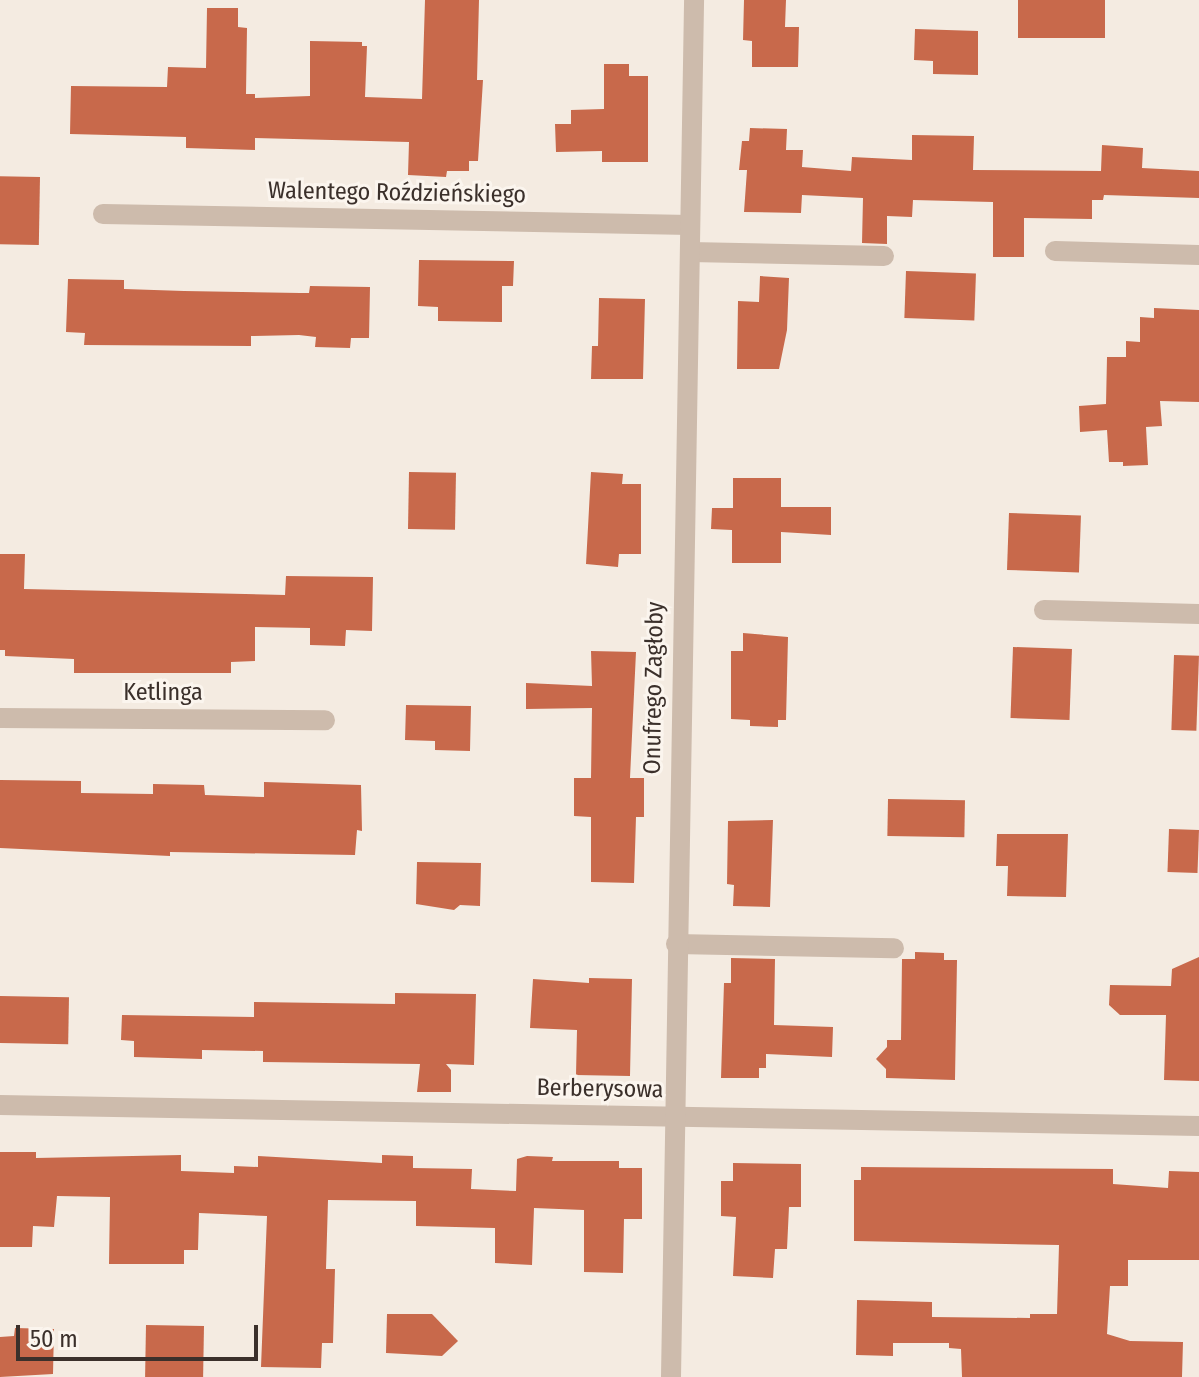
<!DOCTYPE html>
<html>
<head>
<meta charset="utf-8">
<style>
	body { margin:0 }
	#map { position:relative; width:1199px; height:1377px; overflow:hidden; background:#f4ebe1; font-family:"Fira Sans Condensed",sans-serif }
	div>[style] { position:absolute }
	.building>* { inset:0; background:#c8694b; transform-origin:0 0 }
	.minor>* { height:20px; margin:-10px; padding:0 10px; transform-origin:10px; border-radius:10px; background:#cdbbac }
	span { translate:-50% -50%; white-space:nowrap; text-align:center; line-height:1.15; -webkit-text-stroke:6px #fbf5ee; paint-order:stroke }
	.street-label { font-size:24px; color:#3b302b }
	.scale { position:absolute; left:16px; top:1325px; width:242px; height:36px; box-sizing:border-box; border:4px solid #3b302b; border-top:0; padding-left:10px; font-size:24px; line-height:28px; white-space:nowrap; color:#3b302b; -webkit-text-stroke:6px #fbf5ee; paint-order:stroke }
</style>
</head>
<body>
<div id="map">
	<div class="building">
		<i style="clip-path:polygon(425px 0,479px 0,477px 80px,483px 80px,478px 161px,469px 161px,469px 171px,447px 171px,446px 177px,408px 175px,409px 142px,255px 138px,255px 150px,186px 148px,186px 137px,70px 134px,71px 86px,167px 87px,168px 67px,206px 68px,207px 8px,238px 8px,238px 27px,247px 28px,246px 94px,255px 94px,255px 98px,310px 96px,310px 41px,362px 42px,362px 46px,367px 46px,365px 97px,422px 99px)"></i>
		<i style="clip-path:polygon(744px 0,786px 0,785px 27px,799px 27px,798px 67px,752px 67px,752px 41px,743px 40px)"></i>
		<i style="left:1018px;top:0;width:87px;height:38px"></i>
		<i style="clip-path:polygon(915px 29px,978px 31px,978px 75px,933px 74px,933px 61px,914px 60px)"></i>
		<i style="clip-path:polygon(604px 64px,629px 64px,629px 76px,648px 76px,648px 162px,602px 162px,602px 151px,556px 152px,555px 124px,571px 124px,571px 110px,604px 109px)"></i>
		<i style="clip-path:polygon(750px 128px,787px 129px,786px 150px,803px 150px,802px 167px,851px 171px,852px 157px,912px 160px,912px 135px,974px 136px,973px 170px,1101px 171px,1102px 145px,1143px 148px,1142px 168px,1199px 171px,1199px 198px,1104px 195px,1103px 200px,1092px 200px,1092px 219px,1024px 218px,1024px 257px,993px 257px,993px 202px,913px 200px,912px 217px,887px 216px,887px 244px,862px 243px,863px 198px,802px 195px,801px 213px,744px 212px,747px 170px,739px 170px,742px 141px,749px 141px)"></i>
		<i style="left:40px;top:177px;width:68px;height:40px;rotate:91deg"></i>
		<i style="clip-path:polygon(419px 260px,514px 261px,513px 286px,502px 286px,502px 322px,438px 321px,438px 307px,418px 306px)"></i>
		<i style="left:906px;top:271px;width:70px;height:47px;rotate:2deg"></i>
		<i style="clip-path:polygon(760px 276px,789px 278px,787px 330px,779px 369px,737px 369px,738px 301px,759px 302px)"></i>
		<i style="clip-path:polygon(68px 279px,124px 280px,124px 289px,184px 291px,300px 293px,309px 293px,310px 286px,370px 287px,369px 338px,351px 338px,350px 348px,315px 347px,316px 337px,299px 335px,251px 336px,251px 346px,84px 345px,85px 333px,66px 332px)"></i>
		<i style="clip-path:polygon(599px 298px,645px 299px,643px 379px,591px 379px,592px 346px,598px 346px)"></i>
		<i style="clip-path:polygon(1154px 308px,1199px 310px,1199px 402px,1160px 401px,1162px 426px,1146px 427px,1148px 465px,1123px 466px,1123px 462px,1109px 462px,1107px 430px,1080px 432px,1079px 406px,1106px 404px,1107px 357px,1126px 357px,1126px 341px,1140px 342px,1140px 317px,1154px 318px)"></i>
		<i style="left:409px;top:472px;width:47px;height:57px;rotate:1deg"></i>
		<i style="clip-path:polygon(591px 472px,623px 474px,622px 484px,641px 484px,641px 554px,619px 554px,618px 567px,586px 564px)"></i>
		<i style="clip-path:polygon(733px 478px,781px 478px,781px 507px,831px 507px,831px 535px,781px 532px,781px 563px,732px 563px,732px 530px,711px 529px,712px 508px,733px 508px)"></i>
		<i style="left:1009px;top:513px;width:72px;height:57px;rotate:2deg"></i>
		<i style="clip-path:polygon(0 554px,25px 554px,24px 589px,285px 595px,286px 576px,373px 577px,372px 631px,346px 630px,345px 646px,310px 645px,310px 628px,255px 627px,255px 661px,231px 662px,231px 673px,74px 673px,74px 659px,5px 656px,5px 650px,0 650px)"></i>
		<i style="clip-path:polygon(743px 633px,788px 637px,786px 720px,778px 720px,778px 727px,750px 726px,750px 720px,731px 719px,731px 651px,743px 651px)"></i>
		<i style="left:1013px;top:647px;width:59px;height:71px;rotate:2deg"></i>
		<i style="clip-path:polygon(591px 651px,636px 652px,630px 778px,644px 778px,644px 817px,636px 817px,634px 883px,591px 882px,591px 817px,574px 816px,574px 778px,591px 778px,592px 708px,526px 709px,526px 683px,592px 686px)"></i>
		<i style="left:1174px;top:655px;width:25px;height:75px;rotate:2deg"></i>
		<i style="clip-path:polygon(406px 705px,471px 706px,470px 751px,435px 750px,435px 741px,405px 740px)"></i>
		<i style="clip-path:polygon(0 780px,81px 781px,81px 793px,153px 794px,153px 784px,204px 785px,205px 795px,264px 797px,264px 782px,361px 785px,362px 831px,357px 830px,355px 855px,170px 852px,170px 856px,0 848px)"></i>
		<i style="left:888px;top:799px;width:77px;height:37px;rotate:1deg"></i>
		<i style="clip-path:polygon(773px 820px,770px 907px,733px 906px,734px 885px,727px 884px,728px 821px)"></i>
		<i style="left:1169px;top:829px;width:30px;height:43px;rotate:2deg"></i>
		<i style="clip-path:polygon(997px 834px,1068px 834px,1066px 897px,1007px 896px,1008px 866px,996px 866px)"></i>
		<i style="clip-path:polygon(417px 862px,481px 863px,480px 906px,460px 905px,454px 910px,416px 904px)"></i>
		<i style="clip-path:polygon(915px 952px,944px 953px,944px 960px,957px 960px,955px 1080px,886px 1078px,886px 1069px,876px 1059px,887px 1047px,887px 1040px,901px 1040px,902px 959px,915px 959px)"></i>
		<i style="clip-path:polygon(1199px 957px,1199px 1081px,1164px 1080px,1166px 1015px,1120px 1015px,1109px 1005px,1110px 985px,1171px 986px,1172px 969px)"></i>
		<i style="clip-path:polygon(731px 958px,775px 959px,774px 1025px,833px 1027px,832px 1057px,766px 1054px,766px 1068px,759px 1068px,759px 1078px,721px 1078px,724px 983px,731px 983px)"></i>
		<i style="clip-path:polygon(589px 978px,632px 979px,630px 1076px,576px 1075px,577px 1030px,530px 1028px,533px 979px,589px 983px)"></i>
		<i style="clip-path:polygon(395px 993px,476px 994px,474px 1065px,446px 1064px,451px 1070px,451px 1092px,417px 1092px,420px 1064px,263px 1062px,263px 1051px,202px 1050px,202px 1059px,134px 1057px,134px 1041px,121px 1040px,122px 1015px,254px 1017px,254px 1002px,395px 1004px)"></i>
		<i style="left:0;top:996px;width:69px;height:47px;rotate:1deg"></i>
		<i style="clip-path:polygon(0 1152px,36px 1152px,36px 1158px,181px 1155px,181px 1171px,234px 1173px,234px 1166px,258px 1167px,258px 1156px,382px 1163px,382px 1155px,413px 1156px,413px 1168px,472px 1169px,471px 1189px,516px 1191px,517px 1159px,527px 1156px,553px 1157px,552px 1161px,619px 1161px,619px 1168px,642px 1168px,642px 1219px,624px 1219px,623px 1273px,584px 1272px,584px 1210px,534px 1208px,532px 1265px,495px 1263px,495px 1228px,416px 1226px,416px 1201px,328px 1200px,326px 1269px,335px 1269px,333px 1343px,322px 1343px,321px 1368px,261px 1367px,267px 1216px,199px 1213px,198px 1250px,184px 1250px,184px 1264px,109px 1264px,110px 1197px,57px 1196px,54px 1227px,33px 1226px,32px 1247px,0 1247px)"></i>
		<i style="clip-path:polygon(733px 1163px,801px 1164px,801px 1207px,789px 1207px,787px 1249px,775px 1249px,773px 1278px,733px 1276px,736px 1217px,721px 1216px,721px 1181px,733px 1181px)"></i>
		<i style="clip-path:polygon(861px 1167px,1113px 1169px,1113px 1184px,1168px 1188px,1169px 1171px,1199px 1172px,1199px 1260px,1128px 1260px,1128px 1286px,1110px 1286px,1107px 1334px,1130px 1341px,1183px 1342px,1182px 1377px,962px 1377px,961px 1349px,949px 1348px,949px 1343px,893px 1343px,893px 1356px,856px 1355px,857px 1300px,932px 1302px,932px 1317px,1030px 1318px,1030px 1314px,1057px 1314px,1059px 1245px,854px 1241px,854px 1180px,861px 1180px)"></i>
		<i style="clip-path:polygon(387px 1314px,432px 1314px,458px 1341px,442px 1356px,386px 1353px)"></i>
		<i style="left:146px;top:1325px;width:58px;height:52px;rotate:1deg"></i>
		<i style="clip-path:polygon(15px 1328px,54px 1329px,53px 1374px,0 1377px,0 1337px,14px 1336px)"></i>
	</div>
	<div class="minor">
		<i style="left:103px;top:214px;width:587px;rotate:1.07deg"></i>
		<i style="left:1055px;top:251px;width:144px;rotate:1.6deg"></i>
		<i style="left:690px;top:252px;width:194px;rotate:1.2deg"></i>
		<i style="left:1044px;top:610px;width:155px;rotate:1.5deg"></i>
		<i style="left:0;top:718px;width:325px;rotate:0.4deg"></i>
		<i style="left:676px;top:944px;width:218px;rotate:1.1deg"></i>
		<i style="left:0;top:1105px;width:1199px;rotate:1deg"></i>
		<i style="left:671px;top:1377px;width:1377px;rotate:-89.04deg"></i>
	</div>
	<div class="street-label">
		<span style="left:397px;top:193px;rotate:1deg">Walentego Roździeńskiego</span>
		<span style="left:654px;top:688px;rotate:-89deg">Onufrego Zagłoby</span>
		<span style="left:163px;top:693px">Ketlinga</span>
		<span style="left:600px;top:1089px;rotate:1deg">Berberysowa</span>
	</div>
	<div class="scale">50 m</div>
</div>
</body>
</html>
